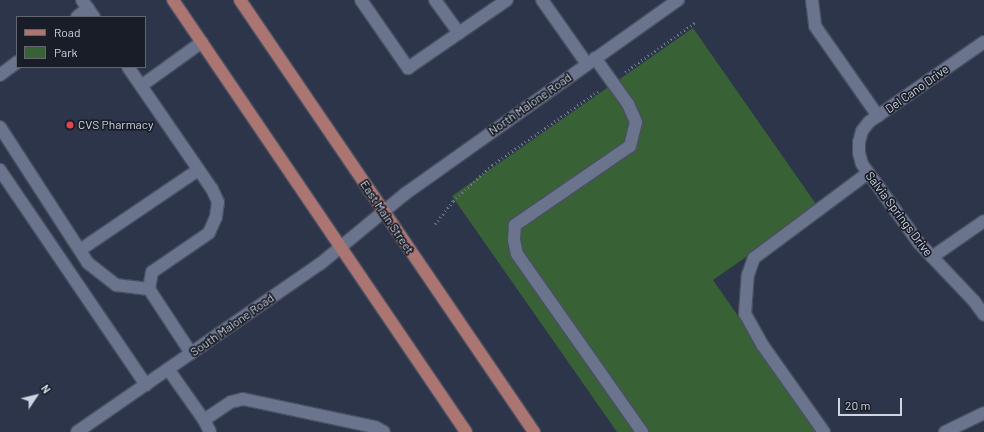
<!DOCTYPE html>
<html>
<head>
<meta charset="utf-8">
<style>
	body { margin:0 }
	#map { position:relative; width:984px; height:432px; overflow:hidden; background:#2d354a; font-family:Barlow,sans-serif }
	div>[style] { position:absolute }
	.green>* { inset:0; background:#386136 }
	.path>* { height:2.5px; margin-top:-1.25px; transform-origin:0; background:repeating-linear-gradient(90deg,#737a8c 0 1px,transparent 0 4px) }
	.roads { filter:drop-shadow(1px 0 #4a5062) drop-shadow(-1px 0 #4a5062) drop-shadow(0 1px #4a5062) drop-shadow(0 -1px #4a5062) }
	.minor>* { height:12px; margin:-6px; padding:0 6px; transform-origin:6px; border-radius:6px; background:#6b748d }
	.major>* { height:12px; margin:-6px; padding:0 6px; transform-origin:6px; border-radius:6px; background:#ab7572 }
	.dots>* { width:11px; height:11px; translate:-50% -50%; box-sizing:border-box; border:2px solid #191d27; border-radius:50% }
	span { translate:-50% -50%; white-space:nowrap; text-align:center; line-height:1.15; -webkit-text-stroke:3.5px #191d27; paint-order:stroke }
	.street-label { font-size:12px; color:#ced4e1 }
	.poi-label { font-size:12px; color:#ced4e1 }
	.left { translate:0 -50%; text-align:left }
	.legend { position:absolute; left:16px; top:16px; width:130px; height:52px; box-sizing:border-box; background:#191d27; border:1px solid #616671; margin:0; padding:5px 7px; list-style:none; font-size:12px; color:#ced4e1 }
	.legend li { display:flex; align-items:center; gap:8px; height:20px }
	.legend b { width:20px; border:1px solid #616671 }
	.north { position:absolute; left:16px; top:376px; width:40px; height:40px; -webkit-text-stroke:3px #191d27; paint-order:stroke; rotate:55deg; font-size:11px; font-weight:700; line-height:16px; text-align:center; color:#ced4e1 }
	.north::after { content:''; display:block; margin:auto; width:14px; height:18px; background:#ced4e1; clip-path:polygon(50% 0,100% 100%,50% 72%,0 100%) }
	.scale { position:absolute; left:838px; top:398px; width:64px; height:18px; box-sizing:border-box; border:2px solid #ced4e1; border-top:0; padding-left:5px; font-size:12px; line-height:14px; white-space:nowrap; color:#ced4e1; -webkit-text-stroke:3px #191d27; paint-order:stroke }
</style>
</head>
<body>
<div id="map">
	<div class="green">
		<i style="clip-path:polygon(693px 28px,818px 207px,713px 280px,819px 432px,617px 432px,452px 196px)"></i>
	</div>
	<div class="path">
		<i style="left:625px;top:72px;width:88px;rotate:-35.3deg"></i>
		<i style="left:435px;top:224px;width:29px;rotate:-52deg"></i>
		<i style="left:453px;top:201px;width:53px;rotate:-42.7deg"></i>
		<i style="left:492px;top:165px;width:129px;rotate:-34.9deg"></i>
	</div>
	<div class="roads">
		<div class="minor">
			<i style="left:82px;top:0;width:21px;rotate:55deg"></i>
			<i style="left:361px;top:0;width:83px;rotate:55.3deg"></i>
			<i style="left:408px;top:68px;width:120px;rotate:-34.5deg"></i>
			<i style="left:435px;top:0;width:41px;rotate:54deg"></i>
			<i style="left:542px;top:0;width:78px;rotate:54.9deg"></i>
			<i style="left:812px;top:0;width:26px;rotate:83deg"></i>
			<i style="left:815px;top:26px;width:110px;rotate:55deg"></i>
			<i style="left:77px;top:17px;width:14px;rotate:-39deg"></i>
			<i style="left:984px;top:42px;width:140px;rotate:145.2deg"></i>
			<i style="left:869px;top:122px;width:11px;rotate:128deg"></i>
			<i style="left:862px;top:131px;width:11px;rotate:105deg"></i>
			<i style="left:859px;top:142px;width:11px;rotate:90deg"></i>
			<i style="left:859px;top:153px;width:11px;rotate:75deg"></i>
			<i style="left:862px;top:164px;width:97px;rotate:54.2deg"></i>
			<i style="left:919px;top:243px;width:80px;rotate:46.5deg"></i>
			<i style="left:974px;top:301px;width:17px;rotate:54deg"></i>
			<i style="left:595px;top:58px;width:57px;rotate:54.3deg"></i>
			<i style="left:628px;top:104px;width:20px;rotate:66deg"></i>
			<i style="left:636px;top:122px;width:25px;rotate:104deg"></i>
			<i style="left:630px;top:146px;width:140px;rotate:145.5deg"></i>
			<i style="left:515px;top:225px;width:15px;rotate:94deg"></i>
			<i style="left:514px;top:240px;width:14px;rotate:78deg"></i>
			<i style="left:517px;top:254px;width:218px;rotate:54.9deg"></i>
			<i style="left:128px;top:67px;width:148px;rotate:55.5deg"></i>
			<i style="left:212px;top:189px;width:14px;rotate:65deg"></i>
			<i style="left:218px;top:202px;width:15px;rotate:98deg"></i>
			<i style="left:216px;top:217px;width:17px;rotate:114deg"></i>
			<i style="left:209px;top:233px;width:69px;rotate:145.6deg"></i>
			<i style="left:152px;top:272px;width:17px;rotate:100deg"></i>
			<i style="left:0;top:75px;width:21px;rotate:-37deg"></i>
			<i style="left:141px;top:86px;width:75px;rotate:-35.8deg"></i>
			<i style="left:0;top:127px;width:162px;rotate:57.1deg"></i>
			<i style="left:88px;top:263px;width:36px;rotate:38deg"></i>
			<i style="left:116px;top:285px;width:33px;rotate:7deg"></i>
			<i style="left:149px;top:289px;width:77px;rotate:56.7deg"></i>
			<i style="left:0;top:170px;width:260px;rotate:55.8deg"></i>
			<i style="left:80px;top:250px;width:143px;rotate:-34.1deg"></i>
			<i style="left:932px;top:257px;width:63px;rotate:-34.7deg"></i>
			<i style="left:168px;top:369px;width:62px;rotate:54.8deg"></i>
			<i style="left:204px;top:420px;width:32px;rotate:-34deg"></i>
			<i style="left:231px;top:402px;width:12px;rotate:-14deg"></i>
			<i style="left:243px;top:399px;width:135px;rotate:12deg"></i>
			<i style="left:375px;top:427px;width:10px;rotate:29deg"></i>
			<i style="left:204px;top:420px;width:13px;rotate:63deg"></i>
			<i style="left:77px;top:432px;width:295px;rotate:-34.7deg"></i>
			<i style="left:320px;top:264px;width:110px;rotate:-39.5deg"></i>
			<i style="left:405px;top:194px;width:335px;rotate:-35.4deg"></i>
			<i style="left:824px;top:432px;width:105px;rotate:-125.3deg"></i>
			<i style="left:763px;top:346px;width:37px;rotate:-119deg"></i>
			<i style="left:745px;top:314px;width:39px;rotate:-86deg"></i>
			<i style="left:748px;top:275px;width:18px;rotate:-71deg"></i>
			<i style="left:754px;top:258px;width:142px;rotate:-36.7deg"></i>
			<i style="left:945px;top:432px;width:43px;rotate:-26deg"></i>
		</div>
		<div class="major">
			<i style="left:173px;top:0;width:522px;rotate:55.85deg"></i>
			<i style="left:240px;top:0;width:523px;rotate:55.76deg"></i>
		</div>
	</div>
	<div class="dots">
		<i style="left:70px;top:125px;background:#e0444e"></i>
	</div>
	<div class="street-label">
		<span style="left:917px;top:89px;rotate:-35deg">Del Cano Drive</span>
		<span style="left:530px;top:104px;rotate:-35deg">North Malone Road</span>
		<span style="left:899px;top:214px;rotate:53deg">Salvia Springs Drive</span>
		<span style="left:387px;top:217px;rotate:56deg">East Main Street</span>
		<span style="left:232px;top:325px;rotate:-35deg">South Malone Road</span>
	</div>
	<div class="poi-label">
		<span class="left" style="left:78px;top:125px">CVS Pharmacy</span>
	</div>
	<ul class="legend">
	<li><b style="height:5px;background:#ab7572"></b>Road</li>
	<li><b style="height:11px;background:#386136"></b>Park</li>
	</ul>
	<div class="north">N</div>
	<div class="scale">20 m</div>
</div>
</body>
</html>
